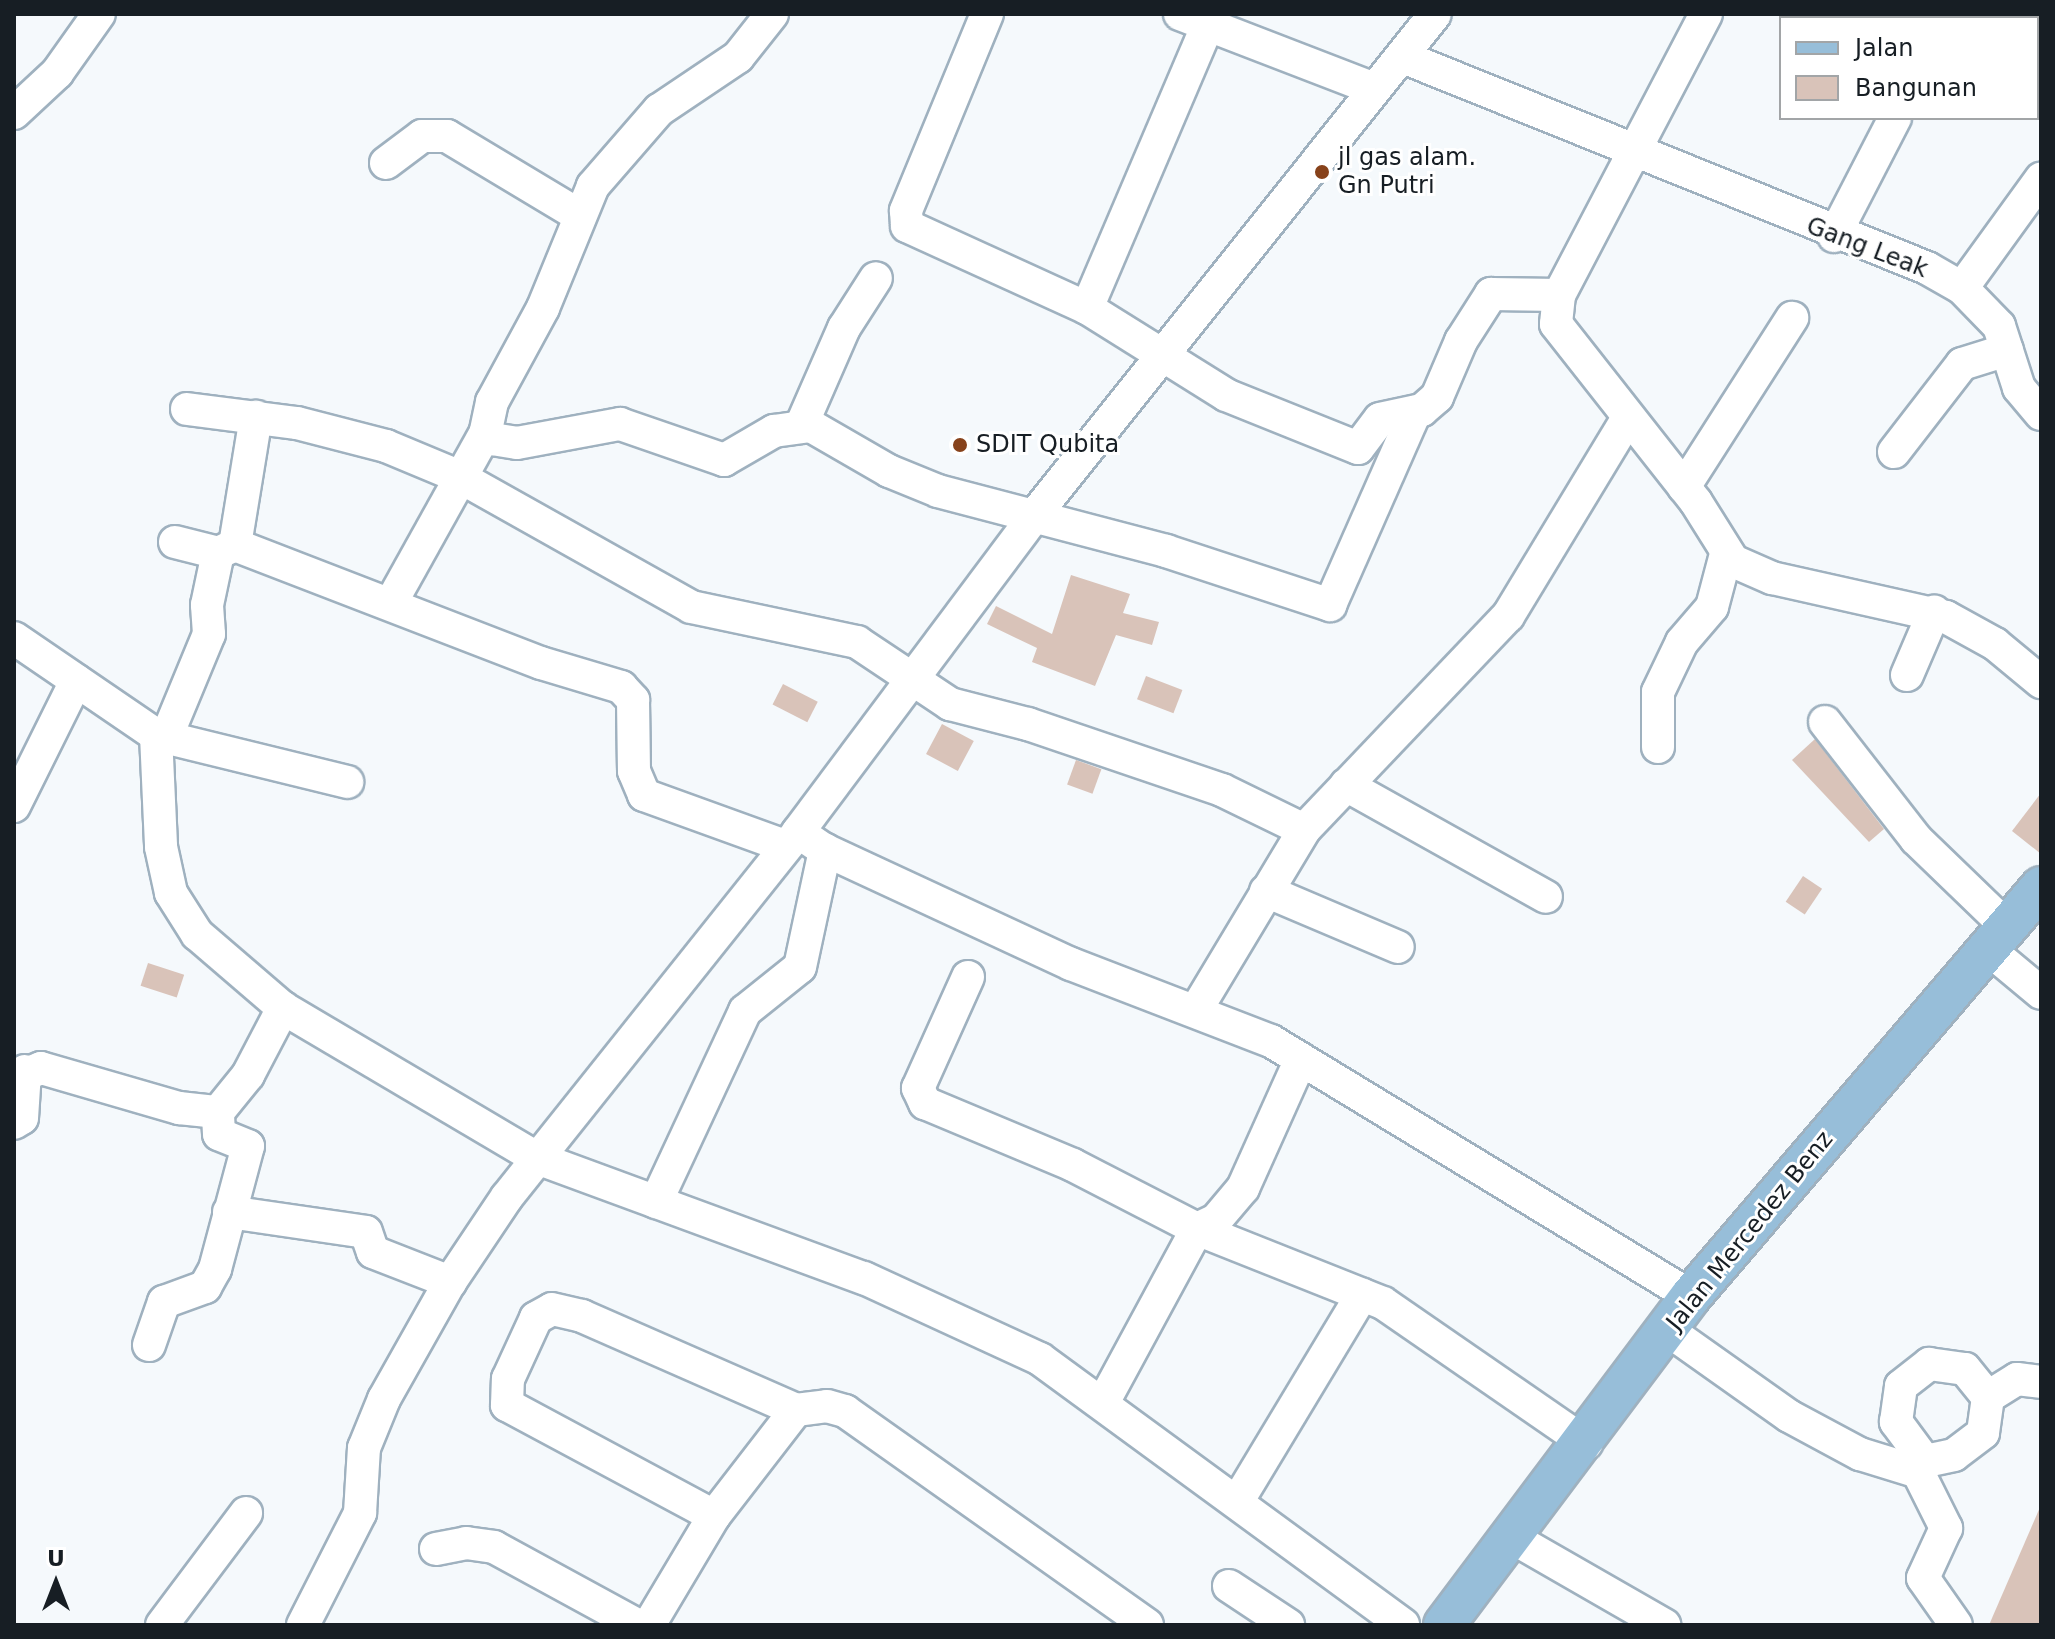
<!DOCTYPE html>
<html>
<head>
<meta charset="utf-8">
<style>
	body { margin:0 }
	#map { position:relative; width:2055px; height:1639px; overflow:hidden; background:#f5f9fc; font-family:"DejaVu Sans",sans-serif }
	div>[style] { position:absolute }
	.building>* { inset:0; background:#d9c3b9; transform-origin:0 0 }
	.roads { filter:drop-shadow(2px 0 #9fb1bf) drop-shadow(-2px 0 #9fb1bf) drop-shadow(0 2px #9fb1bf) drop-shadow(0 -2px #9fb1bf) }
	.minor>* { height:32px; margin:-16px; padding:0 16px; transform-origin:16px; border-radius:16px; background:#fff }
	.major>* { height:40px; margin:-20px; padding:0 20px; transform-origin:20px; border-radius:20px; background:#97bed9 }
	.dots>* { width:22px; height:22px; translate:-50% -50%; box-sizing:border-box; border:4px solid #fff; border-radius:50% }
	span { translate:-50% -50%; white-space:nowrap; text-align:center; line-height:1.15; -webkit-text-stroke:6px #fff; paint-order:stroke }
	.poi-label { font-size:24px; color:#171e24 }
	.left { translate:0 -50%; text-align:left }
	.street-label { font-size:24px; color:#171e24 }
	.frame { position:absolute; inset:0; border:16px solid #171e24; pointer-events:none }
	.legend { position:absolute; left:1779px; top:16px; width:260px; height:104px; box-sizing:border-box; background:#fff; border:2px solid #a2a5a7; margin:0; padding:10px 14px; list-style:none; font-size:24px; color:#171e24 }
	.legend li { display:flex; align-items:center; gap:16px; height:40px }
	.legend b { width:40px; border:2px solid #a2a5a7 }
	.north { position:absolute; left:16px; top:1543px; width:80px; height:80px; -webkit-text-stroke:6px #fff; paint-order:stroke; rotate:0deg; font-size:22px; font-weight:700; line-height:32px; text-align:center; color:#171e24 }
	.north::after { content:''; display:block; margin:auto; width:28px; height:36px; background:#171e24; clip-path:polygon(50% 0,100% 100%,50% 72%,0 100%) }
</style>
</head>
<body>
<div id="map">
	<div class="building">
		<i style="clip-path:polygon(1071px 575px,1130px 594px,1123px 613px,1159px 622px,1152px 645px,1116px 635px,1095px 686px,1032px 662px,1037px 648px,987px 624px,996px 606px,1052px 634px)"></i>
		<i style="left:1146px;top:676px;width:39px;height:25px;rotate:21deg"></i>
		<i style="left:783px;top:684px;width:39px;height:23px;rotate:27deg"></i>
		<i style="left:942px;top:724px;width:36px;height:34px;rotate:28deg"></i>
		<i style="clip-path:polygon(1815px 739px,1884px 829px,1869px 842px,1792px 760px)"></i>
		<i style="left:1076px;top:760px;width:27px;height:26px;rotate:20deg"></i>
		<i style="clip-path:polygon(2041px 793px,2041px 854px,2012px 831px)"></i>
		<i style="left:1803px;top:876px;width:23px;height:31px;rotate:34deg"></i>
		<i style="left:148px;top:963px;width:38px;height:24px;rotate:18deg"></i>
		<i style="clip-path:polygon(2041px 1505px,2041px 1625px,1989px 1625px)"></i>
	</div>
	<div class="roads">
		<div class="minor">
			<i style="left:772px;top:14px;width:55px;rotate:128.3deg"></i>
			<i style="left:738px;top:57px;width:95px;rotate:146.1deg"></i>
			<i style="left:659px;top:110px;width:101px;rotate:131deg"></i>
			<i style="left:593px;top:186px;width:132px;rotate:112.3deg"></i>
			<i style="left:543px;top:308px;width:107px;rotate:118.5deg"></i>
			<i style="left:492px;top:402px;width:33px;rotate:102deg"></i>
			<i style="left:485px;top:434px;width:9px;rotate:36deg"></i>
			<i style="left:492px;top:439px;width:25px;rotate:9deg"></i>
			<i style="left:517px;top:443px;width:105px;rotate:-10.5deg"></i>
			<i style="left:620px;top:424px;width:110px;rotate:19.1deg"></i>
			<i style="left:724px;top:460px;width:58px;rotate:-30.1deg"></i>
			<i style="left:774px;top:431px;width:37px;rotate:-8deg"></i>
			<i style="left:811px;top:426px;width:90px;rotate:30deg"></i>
			<i style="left:889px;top:471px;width:53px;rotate:22.2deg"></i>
			<i style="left:938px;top:491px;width:236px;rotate:14.7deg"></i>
			<i style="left:1166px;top:551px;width:173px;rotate:18.2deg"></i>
			<i style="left:1330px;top:605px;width:211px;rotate:-66.2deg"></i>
			<i style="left:987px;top:14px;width:213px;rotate:112.4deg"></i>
			<i style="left:906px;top:211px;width:15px;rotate:86deg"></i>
			<i style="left:907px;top:226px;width:198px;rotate:24.5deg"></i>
			<i style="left:1087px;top:308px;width:164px;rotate:32deg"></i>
			<i style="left:1226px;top:395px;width:142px;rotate:21.9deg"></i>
			<i style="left:1358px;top:448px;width:36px;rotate:-53deg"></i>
			<i style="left:1380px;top:419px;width:43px;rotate:-12.1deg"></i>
			<i style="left:1422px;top:410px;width:20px;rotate:-41deg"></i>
			<i style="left:1437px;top:397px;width:61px;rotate:-66.8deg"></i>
			<i style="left:1461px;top:341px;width:56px;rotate:-57.4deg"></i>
			<i style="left:1491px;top:294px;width:68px;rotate:0.8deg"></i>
			<i style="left:1180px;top:14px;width:206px;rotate:21.1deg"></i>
			<i style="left:1706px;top:14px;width:317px;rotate:117.6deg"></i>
			<i style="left:1559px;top:295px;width:29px;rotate:96deg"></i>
			<i style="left:1556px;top:324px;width:226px;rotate:51.8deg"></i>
			<i style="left:1696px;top:502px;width:70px;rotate:57.9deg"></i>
			<i style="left:1733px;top:561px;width:43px;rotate:23.6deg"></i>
			<i style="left:1772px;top:578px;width:178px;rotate:12.6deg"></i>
			<i style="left:1946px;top:617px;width:56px;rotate:28.9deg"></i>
			<i style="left:1995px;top:644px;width:60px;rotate:39.6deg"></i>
			<i style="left:1952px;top:18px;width:4px;rotate:-63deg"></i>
			<i style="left:1403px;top:57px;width:565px;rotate:21.93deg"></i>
			<i style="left:1927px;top:268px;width:40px;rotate:29.7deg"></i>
			<i style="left:1962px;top:288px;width:53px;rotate:45.8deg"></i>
			<i style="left:1999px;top:326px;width:65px;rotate:72.1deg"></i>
			<i style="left:2019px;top:388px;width:34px;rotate:50deg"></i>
			<i style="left:14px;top:113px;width:59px;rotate:-42.9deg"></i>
			<i style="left:57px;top:73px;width:72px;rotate:-54.6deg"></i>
			<i style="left:386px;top:163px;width:45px;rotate:-36.9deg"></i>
			<i style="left:422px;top:136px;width:25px"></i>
			<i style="left:447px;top:136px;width:155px;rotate:31deg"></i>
			<i style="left:1834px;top:236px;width:133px;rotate:-62.7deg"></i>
			<i style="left:1962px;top:288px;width:135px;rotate:-54.1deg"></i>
			<i style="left:1087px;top:308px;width:308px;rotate:-66.9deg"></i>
			<i style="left:187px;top:409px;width:111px;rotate:7.3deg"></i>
			<i style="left:297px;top:423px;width:92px;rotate:14.5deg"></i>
			<i style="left:386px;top:446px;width:78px;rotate:22.6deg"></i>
			<i style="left:458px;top:476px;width:267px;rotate:29.3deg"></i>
			<i style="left:691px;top:607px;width:170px;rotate:11.9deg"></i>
			<i style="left:857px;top:642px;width:112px;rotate:33.7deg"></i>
			<i style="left:950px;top:704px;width:81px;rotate:14.4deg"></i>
			<i style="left:1028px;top:724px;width:205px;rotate:18.8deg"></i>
			<i style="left:1222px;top:790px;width:91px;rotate:26deg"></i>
			<i style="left:802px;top:424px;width:105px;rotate:-66.4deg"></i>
			<i style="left:844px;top:328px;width:59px;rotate:-57.4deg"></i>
			<i style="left:1894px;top:452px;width:111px;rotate:-52.3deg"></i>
			<i style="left:1962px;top:364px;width:47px;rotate:-17.3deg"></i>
			<i style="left:1684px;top:487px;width:201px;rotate:-57.4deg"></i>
			<i style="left:175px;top:542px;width:44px;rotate:14.3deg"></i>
			<i style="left:235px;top:545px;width:328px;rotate:21.1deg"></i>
			<i style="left:541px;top:663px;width:84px;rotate:16.7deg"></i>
			<i style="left:621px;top:687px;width:18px;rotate:47deg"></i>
			<i style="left:633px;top:700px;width:71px;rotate:89.2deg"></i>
			<i style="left:634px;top:771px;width:26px;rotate:67deg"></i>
			<i style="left:644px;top:795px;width:150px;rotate:19.9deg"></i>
			<i style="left:392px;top:601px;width:191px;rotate:-60.9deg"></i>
			<i style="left:14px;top:638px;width:172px;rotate:34.3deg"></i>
			<i style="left:156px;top:735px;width:112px;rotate:87.4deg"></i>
			<i style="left:161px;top:847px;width:47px;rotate:77.7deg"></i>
			<i style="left:171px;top:893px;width:49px;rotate:57.6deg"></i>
			<i style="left:197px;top:934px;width:113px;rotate:40.7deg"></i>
			<i style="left:283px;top:1008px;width:295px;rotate:30.6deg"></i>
			<i style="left:537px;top:1158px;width:348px;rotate:20.2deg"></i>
			<i style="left:864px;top:1278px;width:194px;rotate:24.7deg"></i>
			<i style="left:1040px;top:1359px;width:450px;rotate:36.2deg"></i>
			<i style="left:1907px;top:675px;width:69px;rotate:-66.8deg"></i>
			<i style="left:1825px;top:722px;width:148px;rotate:52.1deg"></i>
			<i style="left:1916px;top:839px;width:125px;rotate:44deg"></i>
			<i style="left:168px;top:733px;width:107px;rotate:-67.5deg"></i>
			<i style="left:209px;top:634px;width:29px;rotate:-94deg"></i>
			<i style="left:207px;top:605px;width:53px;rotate:-78.1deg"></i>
			<i style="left:218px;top:553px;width:19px;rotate:-25deg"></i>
			<i style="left:235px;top:545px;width:130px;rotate:-80.7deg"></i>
			<i style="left:156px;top:735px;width:197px;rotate:13.8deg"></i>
			<i style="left:1658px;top:747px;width:55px;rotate:-90deg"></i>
			<i style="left:1658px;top:692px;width:55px;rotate:-64.4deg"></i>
			<i style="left:1682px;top:642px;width:46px;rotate:-49.4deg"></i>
			<i style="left:1712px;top:607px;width:55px;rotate:-75.2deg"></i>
			<i style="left:1346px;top:785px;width:229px;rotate:29.2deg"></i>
			<i style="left:14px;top:806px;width:140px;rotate:-63.6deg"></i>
			<i style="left:798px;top:832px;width:32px;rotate:34deg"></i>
			<i style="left:825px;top:850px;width:271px;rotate:24.9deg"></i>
			<i style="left:1071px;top:964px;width:214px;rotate:21.1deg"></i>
			<i style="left:1271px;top:1041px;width:491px;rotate:31.3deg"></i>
			<i style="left:1266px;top:891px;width:143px;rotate:23deg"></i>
			<i style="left:1987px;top:948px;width:70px;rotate:39.8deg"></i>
			<i style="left:968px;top:977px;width:122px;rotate:114.2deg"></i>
			<i style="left:918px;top:1088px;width:17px;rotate:65deg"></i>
			<i style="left:925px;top:1103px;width:160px;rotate:22.7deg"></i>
			<i style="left:1073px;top:1165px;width:140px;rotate:27.3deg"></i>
			<i style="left:1197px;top:1229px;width:200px;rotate:21.7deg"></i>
			<i style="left:1383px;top:1303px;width:247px;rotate:34.6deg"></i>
			<i style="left:1196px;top:1010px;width:210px;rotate:-59deg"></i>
			<i style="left:1304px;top:830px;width:296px;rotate:-46.4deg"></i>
			<i style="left:1508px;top:616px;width:232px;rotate:-58.8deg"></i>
			<i style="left:14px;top:1079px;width:29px;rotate:-22deg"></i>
			<i style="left:41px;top:1068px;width:144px;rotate:16.2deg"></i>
			<i style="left:179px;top:1108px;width:39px;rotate:6deg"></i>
			<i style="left:218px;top:1112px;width:48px;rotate:-51deg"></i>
			<i style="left:248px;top:1075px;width:76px;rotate:-62.4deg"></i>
			<i style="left:14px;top:1123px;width:9px;rotate:-32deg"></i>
			<i style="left:22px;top:1118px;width:47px;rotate:-86.3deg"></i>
			<i style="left:656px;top:1202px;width:211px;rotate:-65deg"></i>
			<i style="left:745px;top:1011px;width:70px;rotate:-38.7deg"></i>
			<i style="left:800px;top:967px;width:120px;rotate:-77.9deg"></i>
			<i style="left:229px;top:1212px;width:138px;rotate:8.3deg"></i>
			<i style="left:366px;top:1232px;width:21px;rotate:71deg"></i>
			<i style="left:373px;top:1252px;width:83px;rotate:21.3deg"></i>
			<i style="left:1669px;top:1331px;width:147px;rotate:35.3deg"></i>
			<i style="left:1789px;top:1416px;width:81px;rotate:28.2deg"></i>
			<i style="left:1860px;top:1454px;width:61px;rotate:17.2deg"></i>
			<i style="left:1918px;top:1472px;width:13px;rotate:-58deg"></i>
			<i style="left:149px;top:1345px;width:46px;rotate:-70.8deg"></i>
			<i style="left:164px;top:1302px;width:44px;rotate:-20.1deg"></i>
			<i style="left:205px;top:1287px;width:21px;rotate:-61deg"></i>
			<i style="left:215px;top:1269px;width:127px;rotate:-75deg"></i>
			<i style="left:248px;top:1146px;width:31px;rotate:-158deg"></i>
			<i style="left:219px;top:1134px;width:22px;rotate:-93deg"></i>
			<i style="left:1929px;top:1364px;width:36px;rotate:8deg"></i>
			<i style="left:1965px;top:1369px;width:36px;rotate:51deg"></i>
			<i style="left:1988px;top:1397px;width:36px;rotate:98deg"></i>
			<i style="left:1983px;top:1433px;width:36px;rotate:143deg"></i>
			<i style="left:1954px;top:1455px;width:30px;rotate:168deg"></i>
			<i style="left:1925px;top:1461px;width:49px;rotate:-126.6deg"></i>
			<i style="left:1896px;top:1422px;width:36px;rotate:-82deg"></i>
			<i style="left:1901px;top:1386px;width:36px;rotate:-38deg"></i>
			<i style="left:1988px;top:1397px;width:34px;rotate:-32deg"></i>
			<i style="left:2017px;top:1379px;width:24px;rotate:7deg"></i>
			<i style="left:1104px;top:1401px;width:196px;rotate:-61.6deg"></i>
			<i style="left:1197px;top:1229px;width:21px;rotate:-25deg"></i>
			<i style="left:1216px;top:1220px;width:42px;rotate:-49.8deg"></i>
			<i style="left:1243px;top:1188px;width:141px;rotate:-65.8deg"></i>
			<i style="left:1918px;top:1472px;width:63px;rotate:63.4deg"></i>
			<i style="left:1946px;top:1528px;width:55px;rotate:114.7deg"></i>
			<i style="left:1923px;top:1578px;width:57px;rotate:54.9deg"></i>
			<i style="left:1237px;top:1502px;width:242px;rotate:-58.9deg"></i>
			<i style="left:714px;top:1516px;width:134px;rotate:-52.3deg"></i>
			<i style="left:796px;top:1410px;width:31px;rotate:-7deg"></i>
			<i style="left:827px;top:1406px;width:19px;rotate:16deg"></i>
			<i style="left:845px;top:1411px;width:370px;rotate:35.3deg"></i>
			<i style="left:1511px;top:1537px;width:177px;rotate:29.9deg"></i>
			<i style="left:436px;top:1549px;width:31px;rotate:-11deg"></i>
			<i style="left:466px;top:1543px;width:28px;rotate:8deg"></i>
			<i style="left:494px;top:1547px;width:163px;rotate:28.6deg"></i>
			<i style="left:1229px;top:1586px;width:71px;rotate:33.5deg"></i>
			<i style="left:162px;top:1625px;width:140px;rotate:-53.1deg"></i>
			<i style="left:303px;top:1625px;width:126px;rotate:-63deg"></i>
			<i style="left:360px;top:1513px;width:65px;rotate:-86.5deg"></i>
			<i style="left:364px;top:1448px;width:53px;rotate:-67.8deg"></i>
			<i style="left:384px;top:1399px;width:134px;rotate:-60.6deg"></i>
			<i style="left:450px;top:1282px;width:102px;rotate:-56.2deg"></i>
			<i style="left:507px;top:1197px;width:467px;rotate:-51.4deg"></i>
			<i style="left:798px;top:832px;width:394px;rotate:-53.2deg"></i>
			<i style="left:1034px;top:516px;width:642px;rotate:-51.38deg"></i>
			<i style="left:649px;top:1625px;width:127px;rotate:-59.2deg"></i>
			<i style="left:714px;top:1516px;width:235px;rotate:-151.8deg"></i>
			<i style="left:507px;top:1405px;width:26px;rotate:-88deg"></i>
			<i style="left:508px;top:1379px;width:67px;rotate:-65.3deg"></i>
			<i style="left:536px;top:1318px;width:18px;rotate:-29deg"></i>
			<i style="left:552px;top:1309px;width:31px;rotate:13deg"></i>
			<i style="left:582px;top:1316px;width:234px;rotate:23.7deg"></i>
		</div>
		<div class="major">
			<i style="left:1444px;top:1625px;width:411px;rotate:-53.1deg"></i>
			<i style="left:1691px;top:1296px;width:538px;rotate:-49.44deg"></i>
		</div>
	</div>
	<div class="dots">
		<i style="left:1322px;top:172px;background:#87421b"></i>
		<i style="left:960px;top:445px;background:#87421b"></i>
	</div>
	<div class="poi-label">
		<span class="left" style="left:1338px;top:172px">jl gas alam.<br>Gn Putri</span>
		<span class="left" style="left:976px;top:445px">SDIT Qubita</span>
	</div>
	<div class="street-label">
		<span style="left:1867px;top:248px;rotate:21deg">Gang Leak</span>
		<span style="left:1750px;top:1231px;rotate:-51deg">Jalan Mercedez Benz</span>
	</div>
	<div class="frame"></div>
	<ul class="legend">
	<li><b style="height:10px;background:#97bed9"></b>Jalan</li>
	<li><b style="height:22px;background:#d9c3b9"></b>Bangunan</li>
	</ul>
	<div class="north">U</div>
</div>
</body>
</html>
